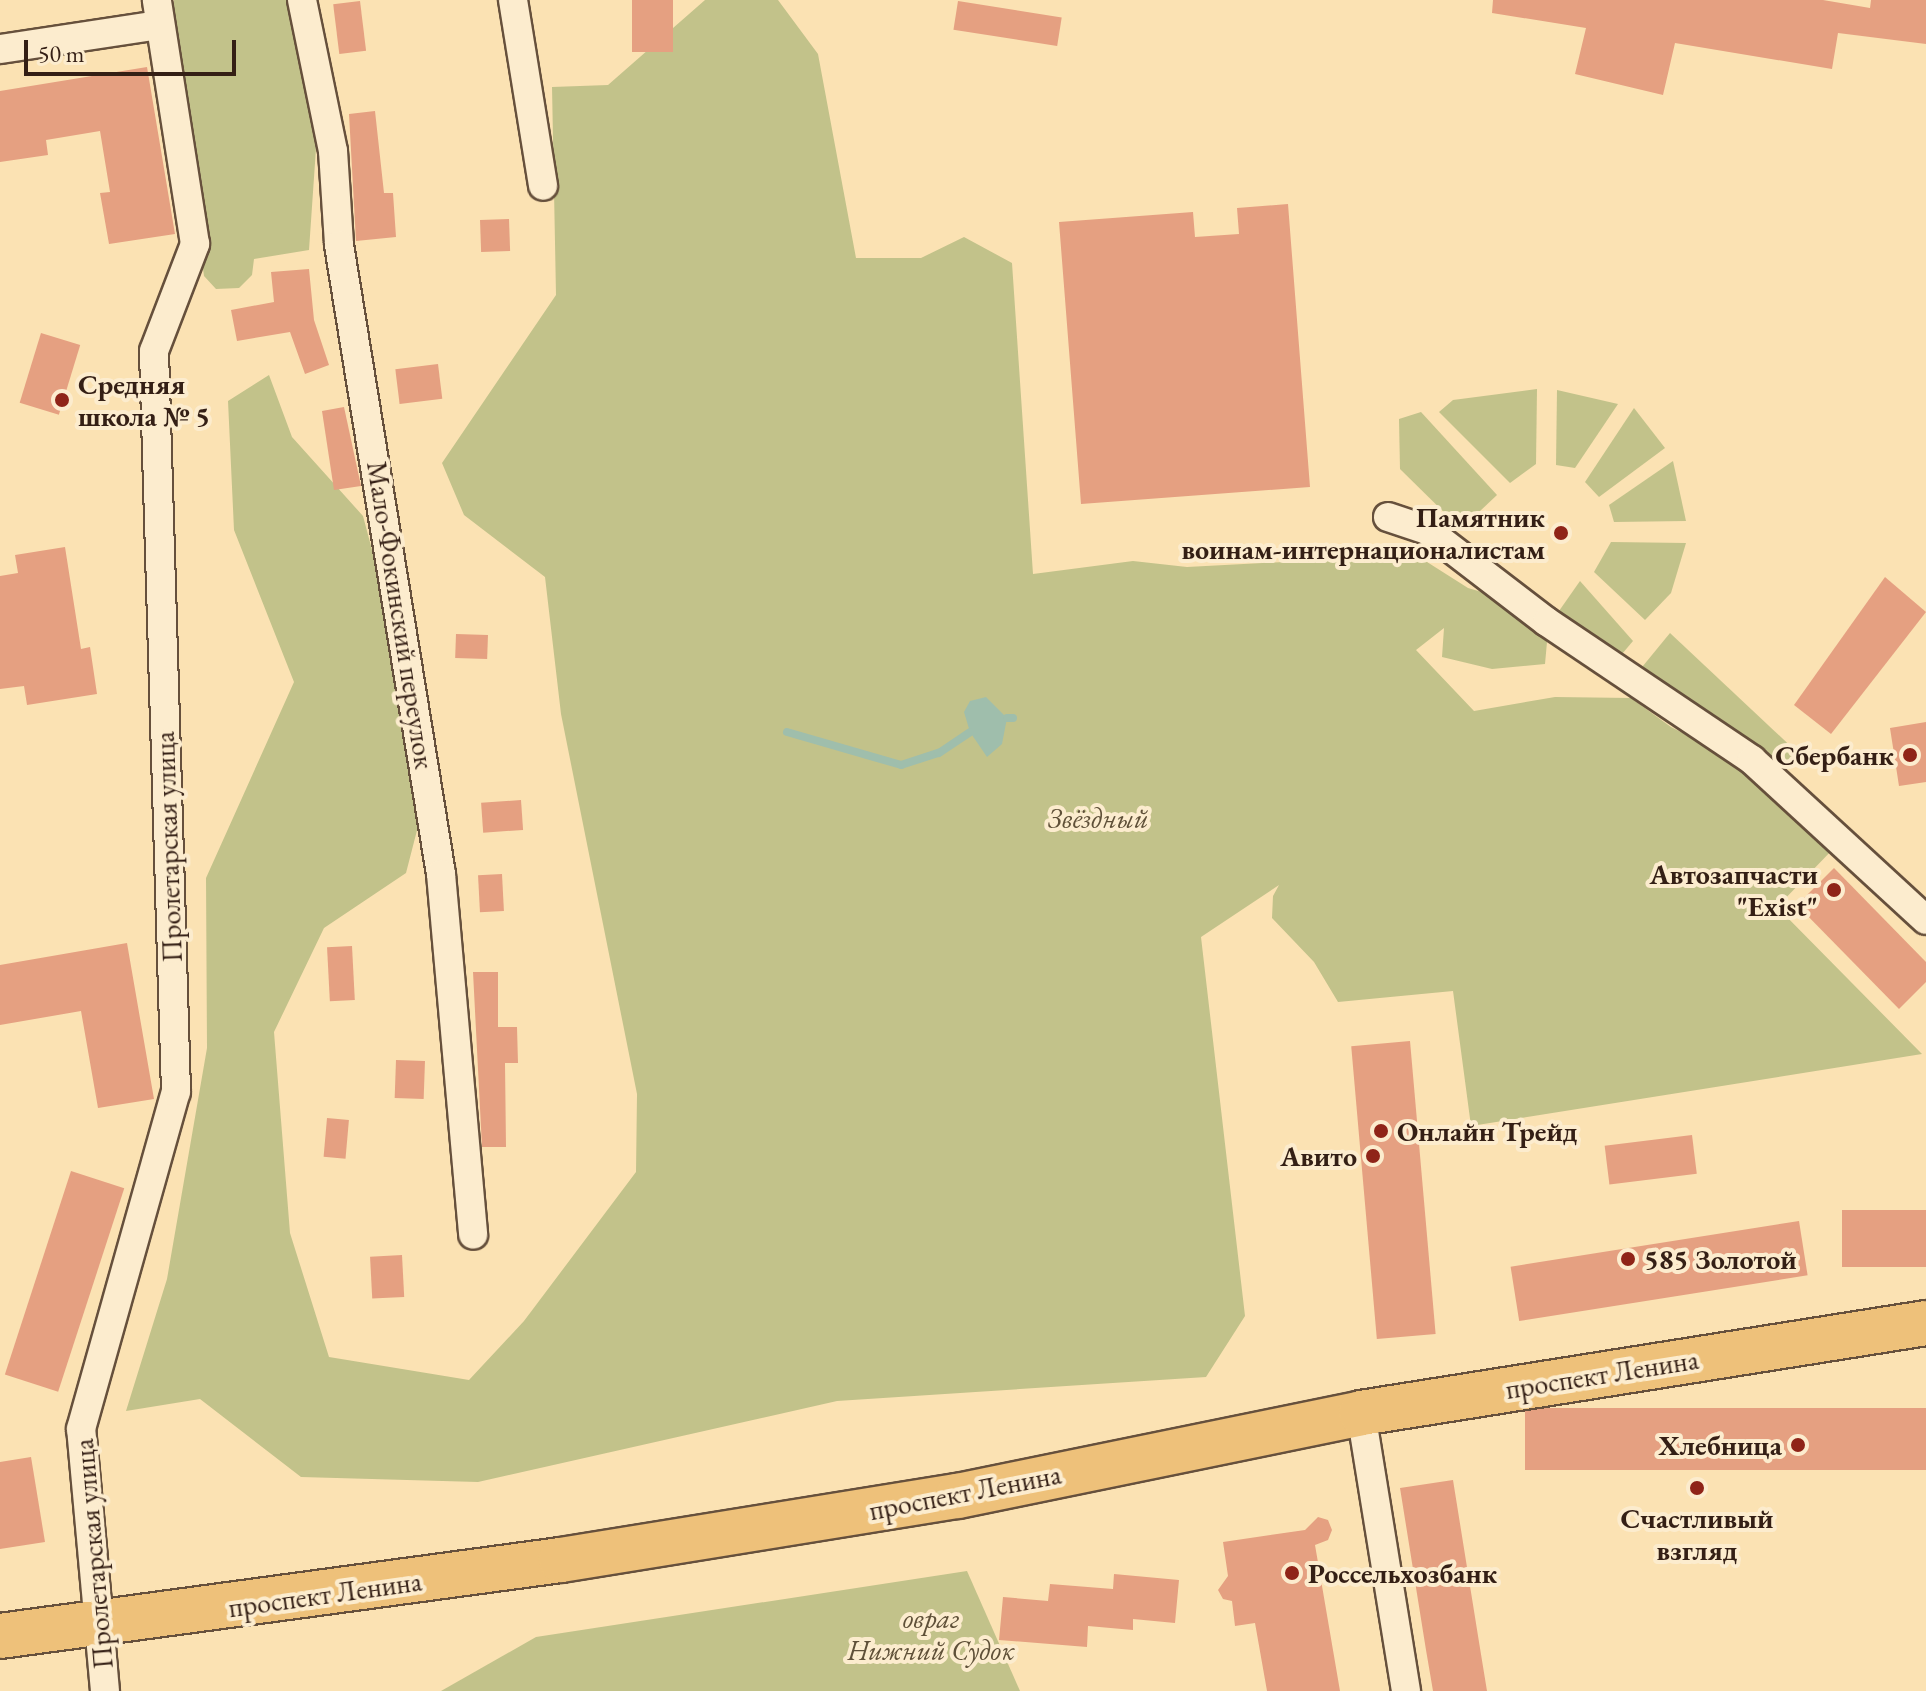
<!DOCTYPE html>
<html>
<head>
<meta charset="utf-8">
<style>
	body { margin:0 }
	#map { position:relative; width:1926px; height:1691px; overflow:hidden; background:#fbe2b3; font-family:"EB Garamond",serif }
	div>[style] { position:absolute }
	.green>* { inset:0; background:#c2c28a }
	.water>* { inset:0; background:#9fbeac }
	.stream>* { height:8px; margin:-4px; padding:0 4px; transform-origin:4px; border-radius:4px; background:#9fbeac }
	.building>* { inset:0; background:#e5a081; transform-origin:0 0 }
	.roads { filter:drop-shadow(2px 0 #66503c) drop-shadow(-2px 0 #66503c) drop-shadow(0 2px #66503c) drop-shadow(0 -2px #66503c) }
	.minor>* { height:28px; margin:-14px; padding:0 14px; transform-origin:14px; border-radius:14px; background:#fcecce }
	.primary>* { height:44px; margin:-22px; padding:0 22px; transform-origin:22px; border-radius:22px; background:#eec17a }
	.dots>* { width:22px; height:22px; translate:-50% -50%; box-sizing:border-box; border:4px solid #fcecce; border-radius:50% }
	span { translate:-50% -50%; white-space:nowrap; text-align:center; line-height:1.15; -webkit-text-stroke:8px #fcecce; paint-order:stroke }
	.poi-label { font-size:28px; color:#341f15; font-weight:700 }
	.left { translate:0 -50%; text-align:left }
	.right { translate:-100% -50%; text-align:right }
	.street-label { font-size:28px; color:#341f15 }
	.park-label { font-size:28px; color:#5f5038; font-style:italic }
	.scale { position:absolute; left:24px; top:40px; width:212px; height:36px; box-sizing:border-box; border:4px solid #341f15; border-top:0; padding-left:10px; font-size:24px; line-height:28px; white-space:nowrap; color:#341f15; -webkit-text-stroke:6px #fcecce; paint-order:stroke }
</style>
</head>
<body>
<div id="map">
	<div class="green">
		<i style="clip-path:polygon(174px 0,294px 0,317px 134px,309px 250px,254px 259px,252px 275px,239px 288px,216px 289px,204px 276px,174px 48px)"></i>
		<i style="clip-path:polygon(705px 0,778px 0,818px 54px,856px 258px,921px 258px,964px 237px,1012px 263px,1033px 574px,1133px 561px,1187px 567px,1416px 555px,1468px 588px,1509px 600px,1547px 642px,1545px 664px,1492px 669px,1442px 657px,1444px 628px,1416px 650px,1474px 711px,1555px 697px,1631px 698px,1671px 727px,1732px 758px,1835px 847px,1777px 907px,1922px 1054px,1471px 1126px,1453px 991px,1338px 1002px,1314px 962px,1272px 918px,1273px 896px,1279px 885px,1201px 937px,1245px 1316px,1206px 1377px,837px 1401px,478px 1482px,301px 1477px,200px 1399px,126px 1411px,167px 1279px,207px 1048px,206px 878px,294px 682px,234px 530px,228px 401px,269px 375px,292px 437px,363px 516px,412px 700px,423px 807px,406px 873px,324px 928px,274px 1032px,290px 1233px,329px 1357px,469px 1380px,524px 1321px,636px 1172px,637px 1094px,561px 714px,545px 577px,464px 515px,442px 463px,556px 295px,552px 87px,608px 85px)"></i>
		<i style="clip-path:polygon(1537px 389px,1536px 464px,1510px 483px,1439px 412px,1453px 400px)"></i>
		<i style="clip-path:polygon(1557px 390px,1618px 404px,1575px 468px,1556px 465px)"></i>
		<i style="clip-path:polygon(1634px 408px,1665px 448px,1599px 497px,1585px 482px)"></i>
		<i style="clip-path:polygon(1421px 412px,1497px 495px,1461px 529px,1400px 469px,1399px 419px)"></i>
		<i style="clip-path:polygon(1673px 461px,1686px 521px,1614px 522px,1609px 505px)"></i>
		<i style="clip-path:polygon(1611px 542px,1686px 543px,1671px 593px,1645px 620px,1594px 572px)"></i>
		<i style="clip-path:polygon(1580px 581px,1633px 641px,1622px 654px,1559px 611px)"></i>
		<i style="clip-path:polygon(1670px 633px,1800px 755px,1779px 768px,1638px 672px)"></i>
		<i style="clip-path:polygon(967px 1571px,1020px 1691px,441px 1691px,536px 1637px)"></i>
	</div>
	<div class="water">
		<i style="clip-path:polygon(986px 697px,1007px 718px,1002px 744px,987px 757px,970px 732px,964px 712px,970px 701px)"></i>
	</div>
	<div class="stream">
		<i style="left:1007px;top:718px;width:6px"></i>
		<i style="left:787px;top:732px;width:119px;rotate:16.1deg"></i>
		<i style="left:901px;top:765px;width:40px;rotate:-18deg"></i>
		<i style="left:939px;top:753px;width:37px;rotate:-34deg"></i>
	</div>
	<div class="building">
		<i style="left:632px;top:0;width:41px;height:52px"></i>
		<i style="clip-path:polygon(1493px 0,1823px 0,1870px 8px,1871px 0,1926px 0,1926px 44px,1838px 33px,1832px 69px,1675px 43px,1663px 95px,1575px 74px,1586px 28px,1492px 13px)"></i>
		<i style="left:360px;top:1px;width:50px;height:27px;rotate:83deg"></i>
		<i style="left:958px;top:1px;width:105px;height:29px;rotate:9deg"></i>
		<i style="clip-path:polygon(147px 67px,175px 234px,109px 244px,100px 193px,110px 192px,100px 131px,46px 140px,48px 155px,0 162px,0 91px)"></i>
		<i style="clip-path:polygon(375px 111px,384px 193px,393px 193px,396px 237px,356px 241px,349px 114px)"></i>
		<i style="clip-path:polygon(1288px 204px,1310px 487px,1081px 504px,1059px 222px,1193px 212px,1195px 237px,1239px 234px,1237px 208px)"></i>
		<i style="left:509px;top:219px;width:32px;height:29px;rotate:88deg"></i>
		<i style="clip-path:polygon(309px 269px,314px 320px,329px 365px,305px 374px,290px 332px,237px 341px,231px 310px,274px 302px,271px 272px)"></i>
		<i style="left:41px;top:333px;width:41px;height:73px;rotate:17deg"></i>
		<i style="left:438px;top:364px;width:35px;height:43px;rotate:83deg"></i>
		<i style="clip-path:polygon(344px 407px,361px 486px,334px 490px,322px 411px)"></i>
		<i style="clip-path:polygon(65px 547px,81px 649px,90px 647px,97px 694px,27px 705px,24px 686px,0 689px,0 576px,18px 573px,15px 555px)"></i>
		<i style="clip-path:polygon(1885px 577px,1926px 612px,1831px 734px,1794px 705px)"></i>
		<i style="left:456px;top:634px;width:32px;height:24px;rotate:2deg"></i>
		<i style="clip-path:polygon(1926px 722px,1926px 782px,1899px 786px,1890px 728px)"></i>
		<i style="left:521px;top:800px;width:30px;height:40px;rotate:86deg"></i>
		<i style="clip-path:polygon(1834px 868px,1926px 962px,1926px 982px,1899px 1009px,1797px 905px)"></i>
		<i style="left:502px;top:874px;width:37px;height:24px;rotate:87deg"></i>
		<i style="clip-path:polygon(127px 943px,154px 1099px,98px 1108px,81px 1011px,0 1025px,0 965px)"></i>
		<i style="left:352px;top:946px;width:54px;height:25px;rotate:87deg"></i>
		<i style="clip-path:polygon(473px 972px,498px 972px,498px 1027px,517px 1027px,518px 1063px,505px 1063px,506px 1147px,482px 1147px)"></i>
		<i style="left:1410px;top:1041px;width:294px;height:59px;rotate:85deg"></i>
		<i style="left:396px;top:1060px;width:29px;height:38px;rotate:2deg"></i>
		<i style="left:327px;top:1118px;width:22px;height:39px;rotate:5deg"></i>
		<i style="left:1692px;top:1135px;width:39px;height:88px;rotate:83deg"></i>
		<i style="left:71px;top:1171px;width:56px;height:214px;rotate:18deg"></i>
		<i style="left:1926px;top:1210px;width:57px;height:84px;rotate:90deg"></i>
		<i style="left:1799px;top:1221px;width:55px;height:292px;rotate:81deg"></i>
		<i style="left:402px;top:1255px;width:42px;height:32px;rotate:87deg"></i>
		<i style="left:1926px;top:1408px;width:62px;height:401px;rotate:90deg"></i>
		<i style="clip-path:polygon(31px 1457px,45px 1542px,0 1549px,0 1462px)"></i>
		<i style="clip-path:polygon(1453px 1480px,1479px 1642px,1487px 1691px,1433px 1691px,1426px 1650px,1400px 1488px)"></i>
		<i style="clip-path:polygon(1318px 1517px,1328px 1520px,1332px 1530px,1328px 1540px,1315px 1545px,1340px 1691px,1267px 1691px,1255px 1623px,1235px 1626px,1232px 1601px,1223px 1599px,1218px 1590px,1228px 1576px,1223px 1542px,1305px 1530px)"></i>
		<i style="clip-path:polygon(1114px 1574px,1179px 1580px,1175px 1623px,1133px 1619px,1133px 1630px,1088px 1626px,1087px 1647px,999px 1640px,1003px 1597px,1048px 1601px,1050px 1584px,1113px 1589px)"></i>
	</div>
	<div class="roads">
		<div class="minor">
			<i style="left:302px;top:0;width:154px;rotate:78.4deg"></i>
			<i style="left:333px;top:151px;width:94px;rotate:86.3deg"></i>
			<i style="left:339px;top:245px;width:637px;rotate:80.79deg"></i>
			<i style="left:441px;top:874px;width:362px;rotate:84.9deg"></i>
			<i style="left:513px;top:0;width:188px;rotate:80.8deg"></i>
			<i style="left:0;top:49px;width:161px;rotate:-8.6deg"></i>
			<i style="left:1388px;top:517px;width:41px;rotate:18.4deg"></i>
			<i style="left:1427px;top:530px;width:151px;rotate:37.5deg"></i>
			<i style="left:1547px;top:622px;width:247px;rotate:33.9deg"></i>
			<i style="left:1752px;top:760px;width:236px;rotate:42.6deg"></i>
			<i style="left:1361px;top:1413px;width:282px;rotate:80.8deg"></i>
			<i style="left:105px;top:1691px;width:263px;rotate:-95.2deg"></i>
			<i style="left:81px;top:1429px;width:350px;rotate:-74.3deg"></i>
			<i style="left:176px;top:1092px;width:741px;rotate:-91.7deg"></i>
			<i style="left:154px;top:351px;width:115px;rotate:-69deg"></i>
			<i style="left:195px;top:244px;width:247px;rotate:-98.9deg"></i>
		</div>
		<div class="primary">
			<i style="left:0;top:1636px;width:566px;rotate:-7.72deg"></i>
			<i style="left:561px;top:1560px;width:402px;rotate:-9.2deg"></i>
			<i style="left:958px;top:1496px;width:411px;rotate:-11.6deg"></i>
			<i style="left:1361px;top:1413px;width:572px;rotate:-9.05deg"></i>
		</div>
	</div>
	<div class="dots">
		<i style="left:62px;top:400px;background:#8f2418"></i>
		<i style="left:1561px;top:533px;background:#8f2418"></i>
		<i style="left:1910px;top:755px;background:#8f2418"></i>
		<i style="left:1834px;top:890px;background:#8f2418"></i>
		<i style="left:1381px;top:1131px;background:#8f2418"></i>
		<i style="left:1373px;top:1156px;background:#8f2418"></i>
		<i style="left:1628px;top:1259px;background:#8f2418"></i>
		<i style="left:1798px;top:1445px;background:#8f2418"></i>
		<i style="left:1697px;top:1488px;background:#8f2418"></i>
		<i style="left:1292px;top:1573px;background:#8f2418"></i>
	</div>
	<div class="poi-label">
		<span class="left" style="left:78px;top:400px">Средняя<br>школа № 5</span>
		<span class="right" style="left:1545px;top:533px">Памятник<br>воинам-интернационалистам</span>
		<span class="right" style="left:1894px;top:755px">Сбербанк</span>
		<span class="right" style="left:1818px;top:890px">Автозапчасти<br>"Exist"</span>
		<span class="left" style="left:1397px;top:1131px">Онлайн Трейд</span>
		<span class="right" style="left:1357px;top:1156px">Авито</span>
		<span class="left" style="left:1644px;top:1259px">585 Золотой</span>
		<span class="right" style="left:1782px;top:1445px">Хлебница</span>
		<span style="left:1697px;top:1534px">Счастливый<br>взгляд</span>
		<span class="left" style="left:1308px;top:1573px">Россельхозбанк</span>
	</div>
	<div class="street-label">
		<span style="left:401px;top:615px;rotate:81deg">Мало-Фокинский переулок</span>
		<span style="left:168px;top:847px;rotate:-92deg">Пролетарская улица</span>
		<span style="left:1602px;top:1374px;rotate:-9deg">проспект Ленина</span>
		<span style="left:965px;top:1492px;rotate:-11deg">проспект Ленина</span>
		<span style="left:93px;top:1554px;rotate:-95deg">Пролетарская улица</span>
		<span style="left:325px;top:1594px;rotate:-8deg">проспект Ленина</span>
	</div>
	<div class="park-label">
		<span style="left:1098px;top:818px">Звёздный</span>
		<span style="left:931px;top:1634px">овраг<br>Нижний Судок</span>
	</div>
	<div class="scale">50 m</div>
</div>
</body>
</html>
